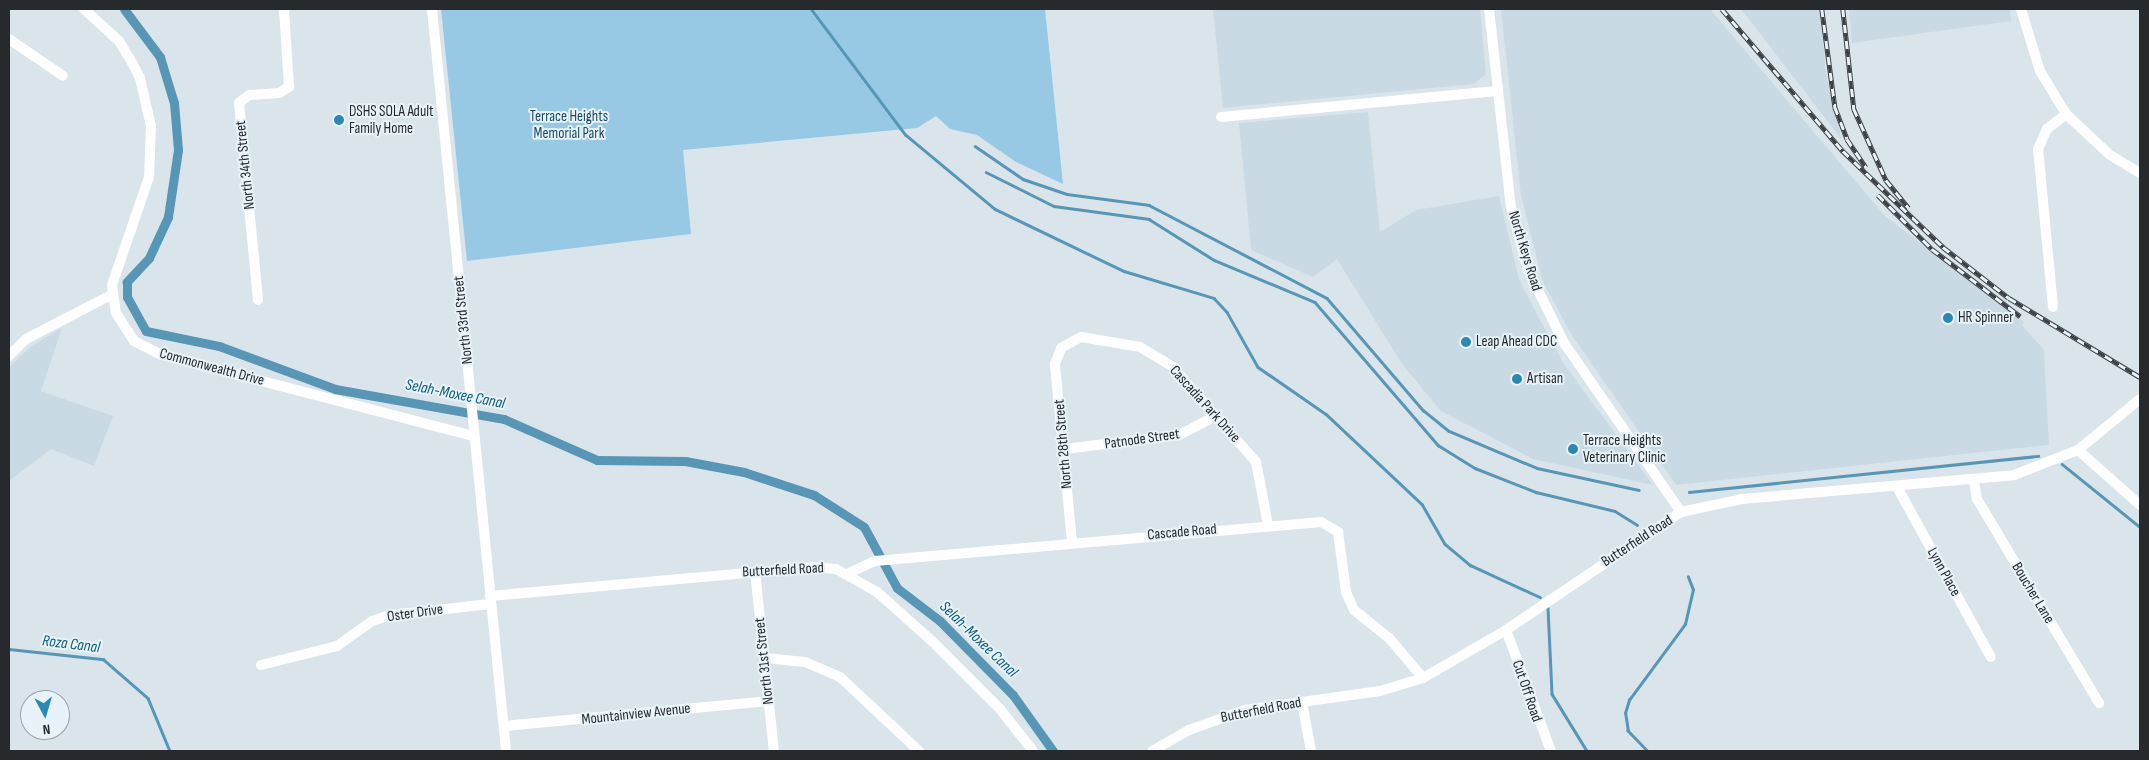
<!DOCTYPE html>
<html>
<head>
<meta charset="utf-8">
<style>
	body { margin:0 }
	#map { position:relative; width:2149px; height:760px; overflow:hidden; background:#dae5eb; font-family:"Sofia Sans Condensed",sans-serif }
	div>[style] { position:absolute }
	.built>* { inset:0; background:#c9dae5 }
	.green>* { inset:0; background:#98c9e4 }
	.stream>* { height:2.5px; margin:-1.25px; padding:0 1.25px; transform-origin:1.25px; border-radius:1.25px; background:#5896b6 }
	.canal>* { height:9px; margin:-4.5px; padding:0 4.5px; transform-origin:4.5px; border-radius:4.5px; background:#5896b6 }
	.minor>* { height:10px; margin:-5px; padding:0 5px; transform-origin:5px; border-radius:5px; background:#fff }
	.rail>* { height:4.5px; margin-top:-2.25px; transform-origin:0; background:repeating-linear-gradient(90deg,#e7f2f9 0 8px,#3c4044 0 16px); box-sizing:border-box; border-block:1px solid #3c4044 }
	.dots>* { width:14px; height:14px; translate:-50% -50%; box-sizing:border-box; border:2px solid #e7f2f9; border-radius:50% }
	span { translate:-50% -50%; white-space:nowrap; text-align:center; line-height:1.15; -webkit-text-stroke:4px #e7f2f9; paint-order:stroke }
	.poi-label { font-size:15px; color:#262a2d }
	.left { translate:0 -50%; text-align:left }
	.park-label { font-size:15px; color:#184a62 }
	.street-label { font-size:15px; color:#262a2d }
	.water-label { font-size:16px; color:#0d5d7e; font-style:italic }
	.frame { position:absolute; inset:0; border:10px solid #262a2d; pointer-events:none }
	.north { position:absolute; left:20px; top:690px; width:50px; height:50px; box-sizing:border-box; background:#e7f2f9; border:1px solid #9aa2a7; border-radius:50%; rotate:174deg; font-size:14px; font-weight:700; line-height:20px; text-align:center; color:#262a2d }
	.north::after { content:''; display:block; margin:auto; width:18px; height:22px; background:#2988b4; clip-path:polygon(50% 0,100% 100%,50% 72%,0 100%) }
</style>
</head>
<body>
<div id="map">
	<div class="built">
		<i style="clip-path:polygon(1213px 9px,1480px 9px,1486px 74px,1474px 84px,1223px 108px)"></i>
		<i style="clip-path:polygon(1501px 9px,1710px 9px,1885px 216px,2024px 322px,2022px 325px,2044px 350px,2049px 445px,1676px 485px,1571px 334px,1543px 282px,1521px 196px)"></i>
		<i style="clip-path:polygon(1741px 9px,1820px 9px,1826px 73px,1842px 140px)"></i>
		<i style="clip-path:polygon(1849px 9px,2010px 9px,2011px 21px,1852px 43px)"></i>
		<i style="clip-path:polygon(1368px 112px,1380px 232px,1416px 210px,1499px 196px,1519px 279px,1538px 316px,1564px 364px,1653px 485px,1533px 459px,1441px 411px,1402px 364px,1337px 259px,1313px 277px,1251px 250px,1239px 123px)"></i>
		<i style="clip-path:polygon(62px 328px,41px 391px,113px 416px,94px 466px,51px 449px,9px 481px,9px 367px,31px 346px)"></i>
	</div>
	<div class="green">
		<i style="clip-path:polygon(441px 9px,1045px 9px,1063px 184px,1016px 162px,977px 135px,950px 129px,936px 116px,917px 128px,683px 150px,691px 234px,467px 261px)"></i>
	</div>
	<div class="stream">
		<i style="left:812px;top:10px;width:156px;rotate:53.1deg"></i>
		<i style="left:906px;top:135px;width:116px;rotate:39.7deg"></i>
		<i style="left:995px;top:209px;width:143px;rotate:25.7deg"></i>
		<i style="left:1124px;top:271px;width:94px;rotate:16.7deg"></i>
		<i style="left:1214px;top:298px;width:19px;rotate:47deg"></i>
		<i style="left:1227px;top:312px;width:63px;rotate:60.6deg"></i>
		<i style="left:1258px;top:367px;width:83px;rotate:34.7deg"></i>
		<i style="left:1326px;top:414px;width:132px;rotate:43.2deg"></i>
		<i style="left:1422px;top:504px;width:46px;rotate:60.1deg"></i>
		<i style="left:1445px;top:544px;width:33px;rotate:40deg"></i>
		<i style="left:1470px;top:565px;width:77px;rotate:24.6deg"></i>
		<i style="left:975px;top:146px;width:58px;rotate:34.5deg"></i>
		<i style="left:1023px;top:179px;width:46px;rotate:18.8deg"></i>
		<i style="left:1067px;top:194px;width:83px;rotate:7.6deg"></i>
		<i style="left:1149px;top:205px;width:201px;rotate:27.6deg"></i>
		<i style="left:1327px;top:298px;width:148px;rotate:49.4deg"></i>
		<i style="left:1423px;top:410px;width:33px;rotate:39deg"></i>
		<i style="left:1449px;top:431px;width:95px;rotate:22.8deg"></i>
		<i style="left:1537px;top:468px;width:104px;rotate:12.2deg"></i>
		<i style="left:986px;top:172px;width:76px;rotate:26.6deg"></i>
		<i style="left:1054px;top:206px;width:96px;rotate:7.8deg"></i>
		<i style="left:1149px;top:219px;width:77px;rotate:32.2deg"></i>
		<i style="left:1214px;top:260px;width:109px;rotate:22.6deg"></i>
		<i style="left:1315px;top:302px;width:189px;rotate:49.3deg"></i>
		<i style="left:1438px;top:445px;width:44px;rotate:31.9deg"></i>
		<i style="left:1475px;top:468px;width:66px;rotate:21.5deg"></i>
		<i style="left:1536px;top:492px;width:81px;rotate:13.5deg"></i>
		<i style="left:1615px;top:511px;width:26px;rotate:32deg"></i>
		<i style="left:2062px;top:464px;width:100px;rotate:38.9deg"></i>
		<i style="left:1689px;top:492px;width:351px;rotate:-5.9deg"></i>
		<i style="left:1548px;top:608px;width:86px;rotate:87.3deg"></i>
		<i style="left:1552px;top:694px;width:67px;rotate:58.4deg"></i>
		<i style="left:9px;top:649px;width:95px;rotate:6.1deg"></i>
		<i style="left:103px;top:659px;width:60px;rotate:40.9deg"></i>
		<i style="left:148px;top:698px;width:57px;rotate:67.5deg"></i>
		<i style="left:1647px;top:751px;width:28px;rotate:-134deg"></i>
		<i style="left:1628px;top:731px;width:18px;rotate:-99deg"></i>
		<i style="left:1625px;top:713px;width:14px;rotate:-73deg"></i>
		<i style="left:1629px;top:700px;width:94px;rotate:-53.6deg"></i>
		<i style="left:1685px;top:624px;width:35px;rotate:-77deg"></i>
		<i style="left:1693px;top:590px;width:14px;rotate:-111deg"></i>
	</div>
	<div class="canal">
		<i style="left:124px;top:9px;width:60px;rotate:53.1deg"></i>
		<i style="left:160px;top:57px;width:48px;rotate:73.1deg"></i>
		<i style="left:174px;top:103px;width:47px;rotate:85.1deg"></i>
		<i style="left:178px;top:150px;width:68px;rotate:98.5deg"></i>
		<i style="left:168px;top:217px;width:45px;rotate:114.9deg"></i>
		<i style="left:149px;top:258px;width:33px;rotate:133deg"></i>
		<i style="left:127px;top:282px;width:15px;rotate:90deg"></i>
		<i style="left:127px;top:297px;width:39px;rotate:61deg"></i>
		<i style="left:146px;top:331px;width:75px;rotate:11.6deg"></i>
		<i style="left:219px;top:346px;width:124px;rotate:20.3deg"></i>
		<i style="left:335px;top:389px;width:172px;rotate:10.1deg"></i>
		<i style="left:504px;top:419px;width:102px;rotate:23.8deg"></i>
		<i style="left:597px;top:460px;width:88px;rotate:0.7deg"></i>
		<i style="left:685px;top:461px;width:60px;rotate:10.6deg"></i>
		<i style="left:744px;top:472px;width:74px;rotate:18.2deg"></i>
		<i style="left:814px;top:495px;width:59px;rotate:32.6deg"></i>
		<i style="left:864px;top:527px;width:69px;rotate:61.6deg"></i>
		<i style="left:897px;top:588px;width:54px;rotate:37.5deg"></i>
		<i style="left:940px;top:621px;width:104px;rotate:45.4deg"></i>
		<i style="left:1013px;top:695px;width:69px;rotate:54.5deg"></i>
	</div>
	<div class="minor">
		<i style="left:84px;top:9px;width:47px;rotate:42.4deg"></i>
		<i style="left:119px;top:41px;width:21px;rotate:59deg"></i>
		<i style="left:130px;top:59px;width:21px;rotate:62deg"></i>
		<i style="left:140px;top:78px;width:49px;rotate:77.1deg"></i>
		<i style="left:151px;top:126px;width:51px;rotate:92.2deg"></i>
		<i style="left:149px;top:177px;width:114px;rotate:108.9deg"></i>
		<i style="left:112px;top:285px;width:28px;rotate:82deg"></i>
		<i style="left:116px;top:313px;width:33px;rotate:57deg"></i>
		<i style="left:134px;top:341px;width:31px;rotate:27deg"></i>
		<i style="left:162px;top:355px;width:322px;rotate:14.6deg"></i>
		<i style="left:432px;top:9px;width:746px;rotate:84.3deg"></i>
		<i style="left:1489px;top:9px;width:199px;rotate:83.7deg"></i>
		<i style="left:1511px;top:207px;width:65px;rotate:74.9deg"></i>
		<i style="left:1528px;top:270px;width:81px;rotate:63.7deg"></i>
		<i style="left:1564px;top:343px;width:206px;rotate:55.3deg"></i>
		<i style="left:2021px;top:9px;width:65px;rotate:73deg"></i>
		<i style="left:2040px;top:71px;width:50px;rotate:58.8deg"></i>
		<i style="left:2066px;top:114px;width:60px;rotate:43deg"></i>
		<i style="left:2110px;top:155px;width:35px;rotate:31deg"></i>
		<i style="left:9px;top:39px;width:65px;rotate:34.4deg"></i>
		<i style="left:1221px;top:117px;width:277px;rotate:-5.4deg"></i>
		<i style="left:258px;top:300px;width:198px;rotate:-95.5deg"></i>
		<i style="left:239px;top:103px;width:13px;rotate:-39deg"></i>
		<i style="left:249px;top:95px;width:30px;rotate:-4deg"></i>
		<i style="left:279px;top:93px;width:12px;rotate:-31deg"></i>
		<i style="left:289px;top:87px;width:78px;rotate:-93.7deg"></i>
		<i style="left:2053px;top:307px;width:159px;rotate:-95.4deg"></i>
		<i style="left:2038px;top:149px;width:22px;rotate:-66deg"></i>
		<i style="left:2047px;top:129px;width:24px;rotate:-38deg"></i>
		<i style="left:9px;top:356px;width:24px;rotate:-45deg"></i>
		<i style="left:26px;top:339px;width:96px;rotate:-27.4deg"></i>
		<i style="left:1064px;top:449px;width:116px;rotate:-6.9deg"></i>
		<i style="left:1179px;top:435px;width:42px;rotate:-27.2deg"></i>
		<i style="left:2078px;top:450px;width:83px;rotate:41.6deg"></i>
		<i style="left:1974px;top:481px;width:18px;rotate:81deg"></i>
		<i style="left:1977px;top:499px;width:238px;rotate:59.1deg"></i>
		<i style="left:1897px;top:487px;width:194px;rotate:61.1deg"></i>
		<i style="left:1072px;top:542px;width:179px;rotate:-95.5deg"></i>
		<i style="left:1055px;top:364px;width:17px;rotate:-69deg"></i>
		<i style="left:1061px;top:348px;width:23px;rotate:-29deg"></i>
		<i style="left:1081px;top:337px;width:60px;rotate:9.6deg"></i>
		<i style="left:1140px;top:347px;width:37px;rotate:31deg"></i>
		<i style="left:1172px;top:366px;width:128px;rotate:48.8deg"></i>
		<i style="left:1256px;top:462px;width:64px;rotate:79.2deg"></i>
		<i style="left:755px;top:571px;width:181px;rotate:84deg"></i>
		<i style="left:849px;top:573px;width:29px;rotate:-25deg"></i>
		<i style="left:875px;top:561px;width:448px;rotate:-5deg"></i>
		<i style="left:1321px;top:522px;width:20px;rotate:30deg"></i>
		<i style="left:1338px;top:532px;width:61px;rotate:82.4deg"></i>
		<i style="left:1346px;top:592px;width:20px;rotate:66deg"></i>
		<i style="left:1354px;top:610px;width:45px;rotate:38.7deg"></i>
		<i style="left:1389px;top:638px;width:52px;rotate:49.6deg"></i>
		<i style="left:490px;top:596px;width:324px;rotate:-5.1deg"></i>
		<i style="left:813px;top:567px;width:23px;rotate:5deg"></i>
		<i style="left:836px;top:569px;width:47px;rotate:29.3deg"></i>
		<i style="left:877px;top:592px;width:74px;rotate:41.7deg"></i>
		<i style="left:932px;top:641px;width:96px;rotate:45deg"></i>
		<i style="left:1000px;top:709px;width:53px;rotate:51.8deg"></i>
		<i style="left:1506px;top:630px;width:129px;rotate:69.6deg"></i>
		<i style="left:765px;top:658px;width:40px;rotate:5.7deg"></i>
		<i style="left:805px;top:662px;width:38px;rotate:23deg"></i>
		<i style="left:840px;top:677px;width:108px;rotate:43.1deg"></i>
		<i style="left:261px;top:665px;width:78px;rotate:-14deg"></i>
		<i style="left:337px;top:646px;width:43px;rotate:-35.5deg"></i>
		<i style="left:372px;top:621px;width:20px;rotate:-18deg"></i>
		<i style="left:391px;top:615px;width:100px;rotate:-6.3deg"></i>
		<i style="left:1302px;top:702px;width:50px;rotate:79.6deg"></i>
		<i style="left:504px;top:726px;width:266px;rotate:-5.4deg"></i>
		<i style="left:1152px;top:751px;width:43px;rotate:-29.6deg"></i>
		<i style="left:1189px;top:730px;width:59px;rotate:-19.7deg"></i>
		<i style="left:1245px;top:710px;width:136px;rotate:-8deg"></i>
		<i style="left:1380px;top:691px;width:45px;rotate:-16.8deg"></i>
		<i style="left:1423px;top:678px;width:96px;rotate:-30deg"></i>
		<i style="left:1506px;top:630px;width:211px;rotate:-34deg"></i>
		<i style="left:1681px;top:512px;width:62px;rotate:-12deg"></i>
		<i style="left:1742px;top:499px;width:273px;rotate:-5deg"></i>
		<i style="left:2014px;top:475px;width:69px;rotate:-21.3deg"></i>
		<i style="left:2078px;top:450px;width:80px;rotate:-39.4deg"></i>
	</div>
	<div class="rail">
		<i style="left:1722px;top:9px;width:187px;rotate:49.6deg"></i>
		<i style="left:1843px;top:151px;width:139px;rotate:43.8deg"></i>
		<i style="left:1943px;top:247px;width:83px;rotate:37.7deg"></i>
		<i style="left:2009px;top:298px;width:153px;rotate:31.1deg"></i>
		<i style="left:1822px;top:9px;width:99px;rotate:82.4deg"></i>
		<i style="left:1835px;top:107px;width:34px;rotate:69deg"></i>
		<i style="left:1847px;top:139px;width:34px;rotate:56deg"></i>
		<i style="left:1843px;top:9px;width:101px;rotate:83.7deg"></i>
		<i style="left:1854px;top:109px;width:78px;rotate:65.7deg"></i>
		<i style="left:1886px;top:180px;width:36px;rotate:51deg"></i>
		<i style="left:1878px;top:195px;width:76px;rotate:45deg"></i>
		<i style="left:1932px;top:249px;width:111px;rotate:37.3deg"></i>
	</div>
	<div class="dots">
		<i style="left:339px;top:120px;background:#2988b4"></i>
		<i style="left:1948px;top:318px;background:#2988b4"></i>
		<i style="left:1466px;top:342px;background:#2988b4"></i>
		<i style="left:1517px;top:379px;background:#2988b4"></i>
		<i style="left:1573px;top:449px;background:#2988b4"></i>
	</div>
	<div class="poi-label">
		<span class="left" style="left:349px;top:120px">DSHS SOLA Adult<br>Family Home</span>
		<span class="left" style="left:1958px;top:318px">HR Spinner</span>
		<span class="left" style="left:1476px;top:342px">Leap Ahead CDC</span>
		<span class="left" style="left:1527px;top:379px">Artisan</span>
		<span class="left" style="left:1583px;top:449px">Terrace Heights<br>Veterinary Clinic</span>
	</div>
	<div class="park-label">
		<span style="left:569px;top:125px">Terrace Heights<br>Memorial Park</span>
	</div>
	<div class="street-label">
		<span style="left:245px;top:165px;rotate:-96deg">North 34th Street</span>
		<span style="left:1525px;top:251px;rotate:73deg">North Keys Road</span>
		<span style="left:463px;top:320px;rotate:-96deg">North 33rd Street</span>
		<span style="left:212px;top:367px;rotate:15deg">Commonwealth Drive</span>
		<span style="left:1205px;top:404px;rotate:48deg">Cascadia Park Drive</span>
		<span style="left:1142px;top:439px;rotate:-8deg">Patnode Street</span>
		<span style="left:1063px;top:444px;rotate:-95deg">North 28th Street</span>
		<span style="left:1182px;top:532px;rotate:-5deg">Cascade Road</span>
		<span style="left:1637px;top:541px;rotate:-33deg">Butterfield Road</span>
		<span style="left:783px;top:570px;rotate:-3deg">Butterfield Road</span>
		<span style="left:1944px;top:572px;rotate:61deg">Lynn Place</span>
		<span style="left:2033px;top:593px;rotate:59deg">Boucher Lane</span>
		<span style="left:415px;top:613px;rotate:-8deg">Oster Drive</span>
		<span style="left:764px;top:661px;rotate:-96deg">North 31st Street</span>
		<span style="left:1527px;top:691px;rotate:71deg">Cut Off Road</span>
		<span style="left:1261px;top:710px;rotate:-11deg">Butterfield Road</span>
		<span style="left:636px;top:714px;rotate:-6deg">Mountainview Avenue</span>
	</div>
	<div class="water-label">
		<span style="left:455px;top:395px;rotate:11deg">Selah-Moxee Canal</span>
		<span style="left:978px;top:640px;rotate:44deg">Selah-Moxee Canal</span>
		<span style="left:71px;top:645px;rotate:7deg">Roza Canal</span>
	</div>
	<div class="frame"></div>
	<div class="north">N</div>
</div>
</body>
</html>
